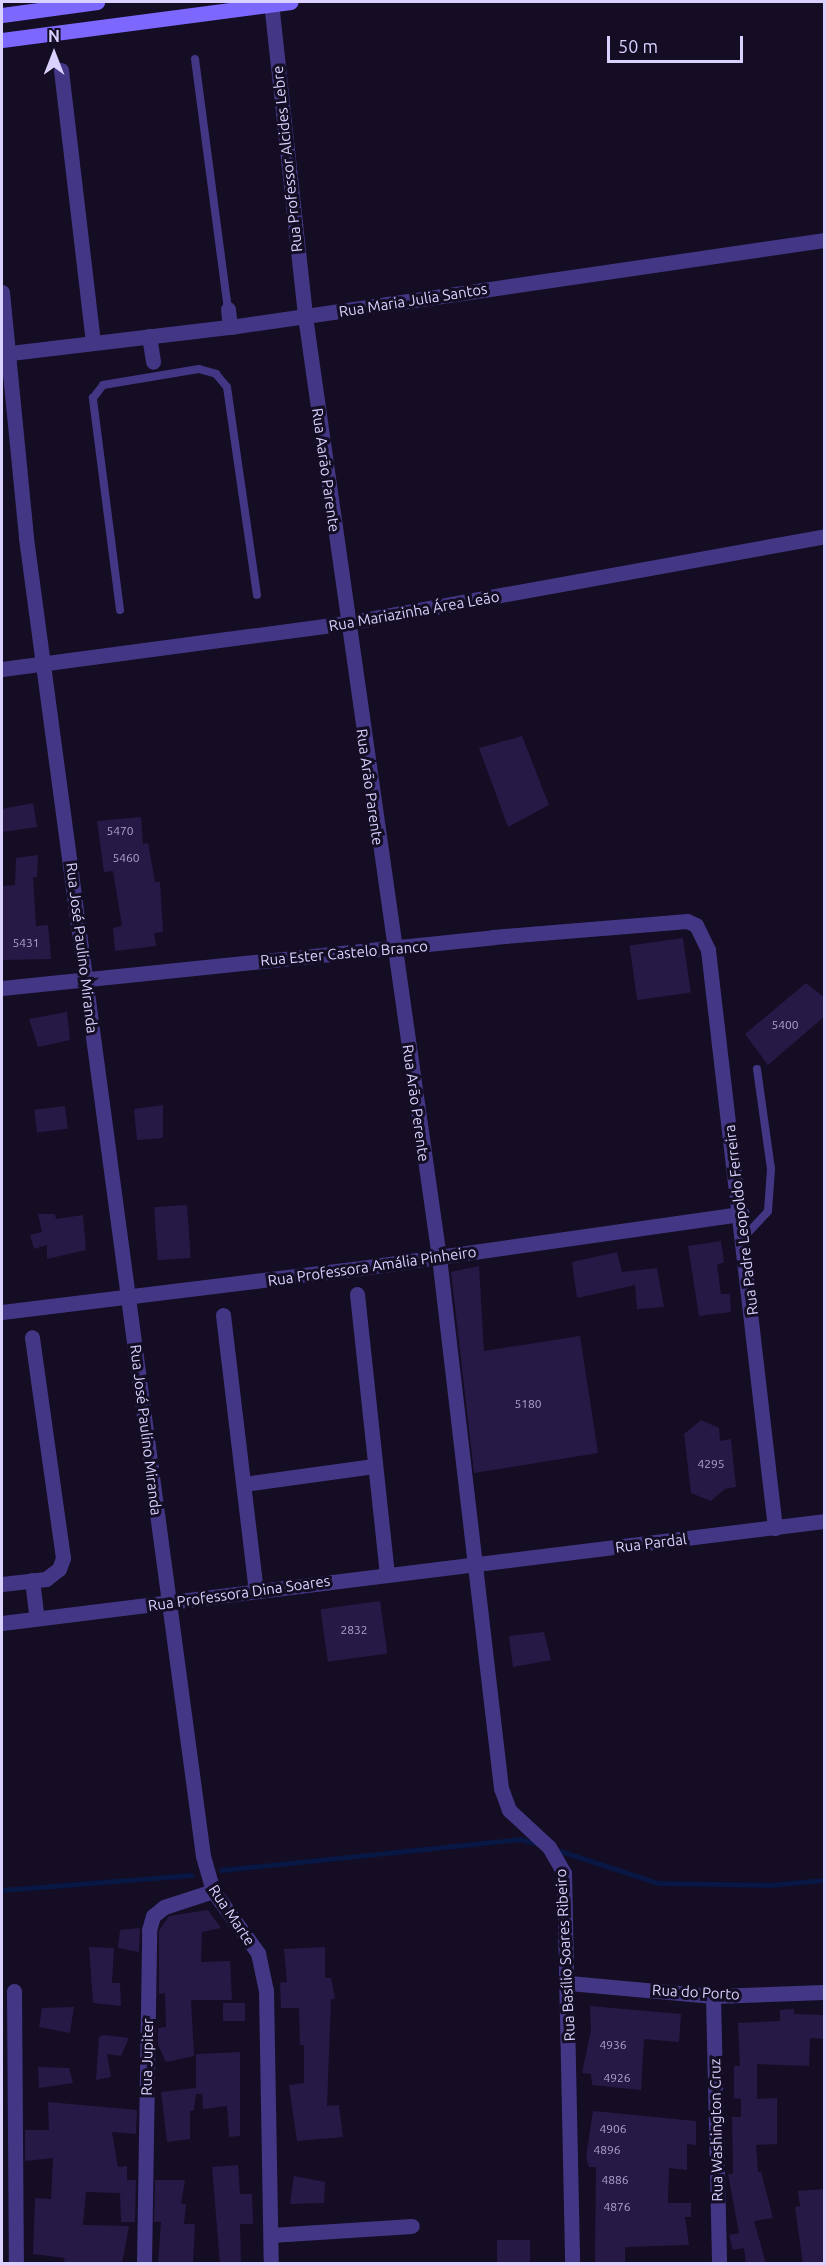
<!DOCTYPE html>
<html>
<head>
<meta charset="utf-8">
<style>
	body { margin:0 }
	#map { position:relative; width:826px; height:2265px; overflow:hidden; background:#140d24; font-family:Ubuntu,sans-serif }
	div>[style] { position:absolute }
	.stream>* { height:5px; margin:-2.5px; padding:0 2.5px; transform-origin:2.5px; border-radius:2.5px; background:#081743 }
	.building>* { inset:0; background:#271946; transform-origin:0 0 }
	.lane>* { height:8px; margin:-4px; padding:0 4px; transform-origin:4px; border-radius:4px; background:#433785 }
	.street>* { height:15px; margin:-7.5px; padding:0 7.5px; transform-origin:7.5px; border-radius:7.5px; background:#433785 }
	.secondary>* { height:15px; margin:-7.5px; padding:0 7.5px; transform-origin:7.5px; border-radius:7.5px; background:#7c68ff }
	span { translate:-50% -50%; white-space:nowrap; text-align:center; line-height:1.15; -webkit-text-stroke:6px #140d24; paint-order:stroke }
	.number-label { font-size:12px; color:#aea3d1 }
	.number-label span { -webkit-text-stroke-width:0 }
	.street-label { font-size:15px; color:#dbd1ff }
	.frame { position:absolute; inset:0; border:3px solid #dbd1ff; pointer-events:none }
	.north { position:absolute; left:24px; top:24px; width:60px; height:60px; -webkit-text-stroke:4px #140d24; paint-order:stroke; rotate:0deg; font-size:16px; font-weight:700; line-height:24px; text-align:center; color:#dbd1ff }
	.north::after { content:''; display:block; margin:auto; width:21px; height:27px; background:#dbd1ff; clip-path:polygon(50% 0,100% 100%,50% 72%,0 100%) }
	.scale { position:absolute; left:607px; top:36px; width:136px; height:27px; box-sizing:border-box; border:3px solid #dbd1ff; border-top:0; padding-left:8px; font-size:18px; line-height:21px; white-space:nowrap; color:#dbd1ff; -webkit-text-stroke:4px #140d24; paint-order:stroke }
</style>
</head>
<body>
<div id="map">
	<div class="stream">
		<i style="left:554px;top:1849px;width:109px;rotate:18.1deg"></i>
		<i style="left:658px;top:1883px;width:111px;rotate:1deg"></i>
		<i style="left:769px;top:1885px;width:55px;rotate:-5.2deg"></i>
		<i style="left:221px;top:1870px;width:301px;rotate:-5.9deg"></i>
		<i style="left:520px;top:1839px;width:20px;rotate:15deg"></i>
		<i style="left:2px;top:1890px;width:190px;rotate:-4.5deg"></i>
	</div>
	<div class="building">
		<i style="clip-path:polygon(522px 736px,549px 805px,508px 827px,479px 748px)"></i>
		<i style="clip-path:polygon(33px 803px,37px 827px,2px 832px,2px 809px)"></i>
		<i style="clip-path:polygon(141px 817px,143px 844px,148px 843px,155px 882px,160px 882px,163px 932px,154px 933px,156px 946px,115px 951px,113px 928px,122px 926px,113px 871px,104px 872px,97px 821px)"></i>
		<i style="clip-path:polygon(38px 855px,37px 877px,33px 877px,36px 926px,48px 925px,51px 959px,2px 960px,2px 886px,15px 885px,16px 858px)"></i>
		<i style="left:683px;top:938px;width:55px;height:54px;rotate:82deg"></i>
		<i style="clip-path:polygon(806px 983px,825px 998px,825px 1016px,768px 1065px,745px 1034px)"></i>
		<i style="clip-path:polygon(67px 1012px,70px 1040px,38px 1047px,29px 1019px)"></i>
		<i style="clip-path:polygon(163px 1105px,163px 1138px,137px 1140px,134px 1109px)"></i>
		<i style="left:65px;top:1106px;width:23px;height:31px;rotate:83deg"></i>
		<i style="left:187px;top:1205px;width:53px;height:33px;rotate:86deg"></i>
		<i style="clip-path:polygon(38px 1214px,55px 1214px,56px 1219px,83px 1215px,86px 1250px,47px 1259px,47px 1245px,34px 1249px,30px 1235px,42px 1232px)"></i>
		<i style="clip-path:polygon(721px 1241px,724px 1262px,717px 1265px,721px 1294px,730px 1294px,731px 1312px,699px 1316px,688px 1246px)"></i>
		<i style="clip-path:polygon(617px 1252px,622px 1272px,657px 1268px,664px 1307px,637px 1309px,635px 1285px,577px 1298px,572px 1262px)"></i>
		<i style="clip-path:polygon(479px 1266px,484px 1351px,580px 1336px,598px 1453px,474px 1473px,451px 1272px)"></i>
		<i style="clip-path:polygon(701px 1420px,719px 1428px,720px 1441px,731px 1439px,736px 1487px,725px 1489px,711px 1501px,691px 1493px,684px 1434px)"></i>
		<i style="left:380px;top:1601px;width:53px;height:60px;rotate:82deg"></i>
		<i style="clip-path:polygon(544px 1632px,551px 1660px,513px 1667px,509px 1636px)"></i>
		<i style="clip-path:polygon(208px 1910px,221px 1928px,202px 1932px,201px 1962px,230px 1961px,232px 2000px,191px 2000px,194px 2056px,166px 2062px,158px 2045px,158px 2028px,166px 2027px,165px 1993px,159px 1994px,159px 1931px,169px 1916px)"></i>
		<i style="clip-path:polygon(140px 1928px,139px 1952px,118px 1948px,120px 1930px)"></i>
		<i style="clip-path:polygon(89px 1947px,114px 1948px,112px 1983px,120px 1983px,121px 2006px,93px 2003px)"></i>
		<i style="clip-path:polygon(325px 1947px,325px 1978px,331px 1978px,335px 1999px,331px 1999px,327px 2106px,339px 2105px,343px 2137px,297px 2141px,289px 2085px,304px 2083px,304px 2045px,300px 2045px,299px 2008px,281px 2008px,280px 1983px,287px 1982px,284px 1949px)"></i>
		<i style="left:223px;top:2003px;width:22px;height:18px"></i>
		<i style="clip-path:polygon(590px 2006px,681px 2014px,679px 2042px,644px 2039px,641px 2090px,592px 2085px,591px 2074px,582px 2073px,591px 2030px)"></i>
		<i style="clip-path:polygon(74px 2007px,70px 2033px,39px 2027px,42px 2008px)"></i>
		<i style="clip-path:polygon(794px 2009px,794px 2014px,825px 2015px,825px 2039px,810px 2038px,809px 2066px,757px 2064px,757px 2099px,777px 2098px,777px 2144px,756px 2145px,758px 2172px,761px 2172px,773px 2218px,754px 2221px,766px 2264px,746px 2264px,744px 2248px,733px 2250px,729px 2235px,739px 2233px,728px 2174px,733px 2174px,732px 2117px,741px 2117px,741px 2099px,734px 2098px,734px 2066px,740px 2066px,738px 2023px,780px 2021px,780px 2010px)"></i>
		<i style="clip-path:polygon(104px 2035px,129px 2038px,121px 2056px,107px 2054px,111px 2077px,96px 2080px,99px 2037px)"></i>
		<i style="clip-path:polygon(240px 2052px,240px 2136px,229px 2137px,227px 2106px,203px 2109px,202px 2094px,196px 2094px,194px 2110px,190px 2111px,190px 2139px,167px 2142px,161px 2092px,196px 2088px,196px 2054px)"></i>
		<i style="clip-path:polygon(38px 2067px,69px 2068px,73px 2083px,39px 2088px)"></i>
		<i style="clip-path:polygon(48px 2102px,137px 2110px,136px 2134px,112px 2132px,118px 2167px,127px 2166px,127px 2180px,136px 2180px,135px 2222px,121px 2222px,120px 2193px,86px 2192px,83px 2225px,129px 2226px,122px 2264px,63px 2264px,65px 2258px,33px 2254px,35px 2198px,51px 2199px,53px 2158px,25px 2161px,25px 2130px,49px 2130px)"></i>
		<i style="clip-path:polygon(593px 2111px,696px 2121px,696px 2145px,687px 2144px,687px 2170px,669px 2168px,668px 2203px,691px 2203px,691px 2217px,685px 2217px,689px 2245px,625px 2247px,625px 2264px,595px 2264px,596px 2167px,589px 2167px,586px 2157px)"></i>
		<i style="clip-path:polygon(238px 2165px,240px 2194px,252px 2194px,253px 2224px,240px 2224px,241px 2264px,220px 2264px,212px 2167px)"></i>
		<i style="clip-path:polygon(294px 2176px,325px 2182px,324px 2203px,290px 2204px)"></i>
		<i style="clip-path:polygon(155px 2180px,185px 2180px,181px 2204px,186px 2204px,184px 2224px,195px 2224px,193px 2264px,158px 2264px,161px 2222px,154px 2222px)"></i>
		<i style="clip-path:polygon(825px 2189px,825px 2264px,803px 2264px,795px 2207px,800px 2206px,798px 2191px)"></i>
		<i style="left:497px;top:2240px;width:33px;height:22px"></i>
	</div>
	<div class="lane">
		<i style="left:195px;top:59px;width:252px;rotate:82.5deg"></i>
		<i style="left:120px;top:610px;width:214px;rotate:-97.3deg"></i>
		<i style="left:93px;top:398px;width:16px;rotate:-52deg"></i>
		<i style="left:103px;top:385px;width:97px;rotate:-9.5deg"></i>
		<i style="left:199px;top:369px;width:18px;rotate:16deg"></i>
		<i style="left:216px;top:374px;width:17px;rotate:50deg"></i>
		<i style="left:227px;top:387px;width:210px;rotate:81.8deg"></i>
		<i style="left:744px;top:1237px;width:35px;rotate:-47deg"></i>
		<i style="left:768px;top:1211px;width:42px;rotate:-85.9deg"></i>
		<i style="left:771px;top:1169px;width:101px;rotate:-98deg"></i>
	</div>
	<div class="street">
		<i style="left:271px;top:2px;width:316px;rotate:83.8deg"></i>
		<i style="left:305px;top:316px;width:950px;rotate:81.9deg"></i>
		<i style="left:439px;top:1257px;width:535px;rotate:83.34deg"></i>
		<i style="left:501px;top:1788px;width:23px;rotate:70deg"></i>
		<i style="left:509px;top:1810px;width:54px;rotate:42.8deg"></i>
		<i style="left:549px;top:1847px;width:30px;rotate:60deg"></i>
		<i style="left:564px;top:1873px;width:391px;rotate:88.8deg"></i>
		<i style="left:61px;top:70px;width:274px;rotate:83.3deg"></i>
		<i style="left:2px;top:292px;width:247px;rotate:84.4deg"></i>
		<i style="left:26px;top:538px;width:1330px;rotate:82.35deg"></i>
		<i style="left:203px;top:1856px;width:36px;rotate:74deg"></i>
		<i style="left:213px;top:1891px;width:77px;rotate:54deg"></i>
		<i style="left:258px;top:1953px;width:38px;rotate:78deg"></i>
		<i style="left:266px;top:1990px;width:274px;rotate:89deg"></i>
		<i style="left:228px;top:309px;width:18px;rotate:84deg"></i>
		<i style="left:149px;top:336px;width:26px;rotate:81deg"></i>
		<i style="left:2px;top:354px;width:230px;rotate:-6.8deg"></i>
		<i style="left:230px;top:327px;width:600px;rotate:-8.33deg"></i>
		<i style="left:2px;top:669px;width:348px;rotate:-7.6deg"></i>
		<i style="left:347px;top:623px;width:485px;rotate:-10.3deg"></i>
		<i style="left:2px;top:988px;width:494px;rotate:-5.9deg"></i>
		<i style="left:493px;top:937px;width:195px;rotate:-4.7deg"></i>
		<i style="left:687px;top:921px;width:10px;rotate:24deg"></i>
		<i style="left:696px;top:925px;width:28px;rotate:64deg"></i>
		<i style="left:708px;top:950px;width:582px;rotate:83.39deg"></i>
		<i style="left:357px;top:1294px;width:282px;rotate:83.9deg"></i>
		<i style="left:2px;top:1312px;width:355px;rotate:-7deg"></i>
		<i style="left:354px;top:1269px;width:392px;rotate:-8.1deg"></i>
		<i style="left:223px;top:1315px;width:277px;rotate:83.2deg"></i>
		<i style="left:244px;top:1484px;width:131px;rotate:-7.9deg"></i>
		<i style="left:32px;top:1580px;width:38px;rotate:83deg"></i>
		<i style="left:2px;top:1584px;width:44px;rotate:-6.5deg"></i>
		<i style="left:46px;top:1579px;width:16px;rotate:-38deg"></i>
		<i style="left:59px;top:1569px;width:12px;rotate:-70deg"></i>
		<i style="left:63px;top:1558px;width:223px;rotate:-98deg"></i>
		<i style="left:2px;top:1623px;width:828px;rotate:-7.07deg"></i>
		<i style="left:569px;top:1983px;width:145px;rotate:5.2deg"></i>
		<i style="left:713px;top:1996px;width:111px;rotate:-2.1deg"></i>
		<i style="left:14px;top:1991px;width:273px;rotate:89.6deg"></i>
		<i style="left:713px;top:1996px;width:268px;rotate:88.7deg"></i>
		<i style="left:271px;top:2235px;width:141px;rotate:-3.7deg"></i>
		<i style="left:144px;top:2264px;width:334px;rotate:-89.1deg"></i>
		<i style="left:149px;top:1930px;width:15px;rotate:-74deg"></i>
		<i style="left:153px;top:1916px;width:14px;rotate:-39deg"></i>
		<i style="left:164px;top:1907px;width:52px;rotate:-18.1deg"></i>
	</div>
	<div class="secondary">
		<i style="left:2px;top:15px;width:96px;rotate:-7.8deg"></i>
		<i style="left:2px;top:40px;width:291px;rotate:-7.5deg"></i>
	</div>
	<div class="number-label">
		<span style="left:120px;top:831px">5470</span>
		<span style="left:126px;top:858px">5460</span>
		<span style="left:26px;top:943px">5431</span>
		<span style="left:785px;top:1025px">5400</span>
		<span style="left:528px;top:1404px">5180</span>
		<span style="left:711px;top:1464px">4295</span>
		<span style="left:354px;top:1630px">2832</span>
		<span style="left:613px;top:2045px">4936</span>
		<span style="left:617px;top:2078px">4926</span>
		<span style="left:613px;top:2129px">4906</span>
		<span style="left:607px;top:2150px">4896</span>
		<span style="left:615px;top:2180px">4886</span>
		<span style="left:617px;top:2207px">4876</span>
	</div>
	<div class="street-label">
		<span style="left:287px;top:159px;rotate:-96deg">Rua Professor Alcides Lebre</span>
		<span style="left:413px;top:300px;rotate:-9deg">Rua Maria Julia Santos</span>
		<span style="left:326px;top:470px;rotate:82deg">Rua Aarão Parente</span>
		<span style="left:414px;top:611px;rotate:-10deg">Rua Mariazinha Área Leão</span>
		<span style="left:370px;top:787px;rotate:82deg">Rua Arão Parente</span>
		<span style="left:82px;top:948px;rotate:83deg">Rua José Paulino Miranda</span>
		<span style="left:344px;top:953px;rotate:-5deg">Rua Ester Castelo Branco</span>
		<span style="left:416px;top:1103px;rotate:82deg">Rua Arão Perente</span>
		<span style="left:741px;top:1220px;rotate:-97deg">Rua Padre Leopoldo Ferreira</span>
		<span style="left:372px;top:1266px;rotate:-8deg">Rua Professora Amália Pinheiro</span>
		<span style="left:146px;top:1430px;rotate:83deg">Rua José Paulino Miranda</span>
		<span style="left:651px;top:1543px;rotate:-7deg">Rua Pardal</span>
		<span style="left:239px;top:1593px;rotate:-8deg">Rua Professora Dina Soares</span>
		<span style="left:232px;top:1915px;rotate:56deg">Rua Marte</span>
		<span style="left:565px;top:1955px;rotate:-93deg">Rua Basílio Soares Ribeiro</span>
		<span style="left:696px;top:1992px;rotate:3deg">Rua do Porto</span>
		<span style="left:147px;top:2057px;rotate:-89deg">Rua Jupiter</span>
		<span style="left:716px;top:2130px;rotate:-91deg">Rua Washington Cruz</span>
	</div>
	<div class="frame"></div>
	<div class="north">N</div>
	<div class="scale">50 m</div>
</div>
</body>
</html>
